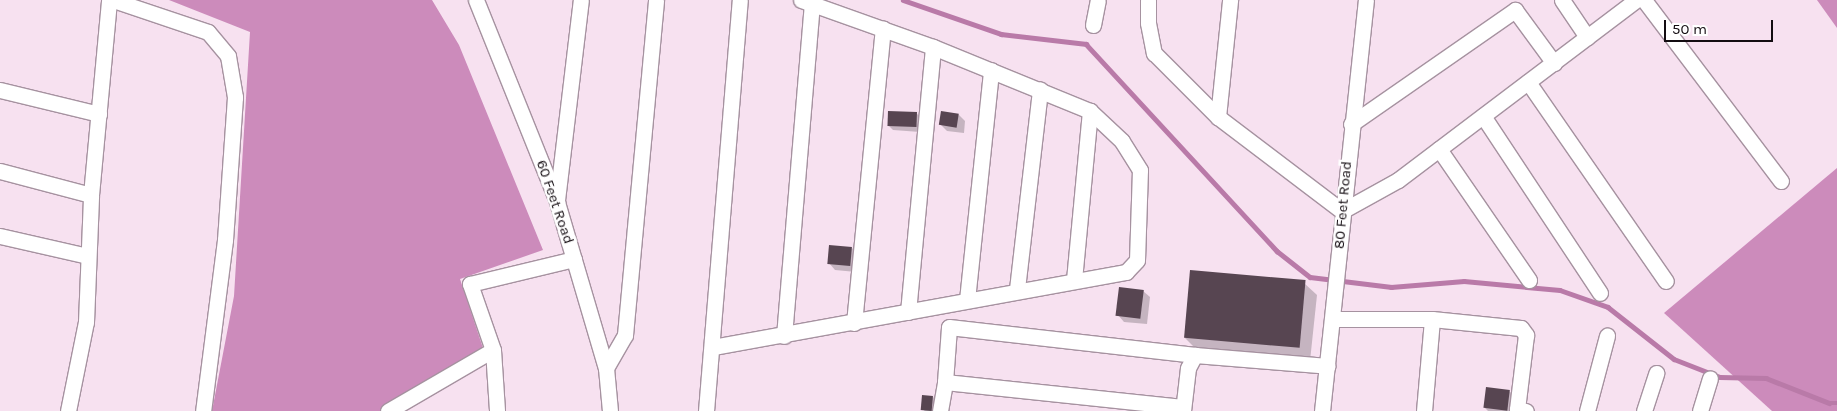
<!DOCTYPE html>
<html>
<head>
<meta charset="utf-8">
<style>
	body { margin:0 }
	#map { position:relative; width:1837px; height:411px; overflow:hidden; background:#f7e1f0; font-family:Karla,sans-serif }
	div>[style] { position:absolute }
	.forest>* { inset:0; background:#cc8bbb }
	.shadow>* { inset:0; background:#0003 }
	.stream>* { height:4.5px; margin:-2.25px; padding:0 2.25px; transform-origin:2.25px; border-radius:2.25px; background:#b97aa8 }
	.building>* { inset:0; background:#574551; transform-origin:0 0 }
	.roads { filter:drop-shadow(1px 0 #a692a0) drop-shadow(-1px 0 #a692a0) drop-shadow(0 1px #a692a0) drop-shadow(0 -1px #a692a0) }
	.minor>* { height:15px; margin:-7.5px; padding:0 7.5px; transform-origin:7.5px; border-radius:7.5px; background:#fff }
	span { translate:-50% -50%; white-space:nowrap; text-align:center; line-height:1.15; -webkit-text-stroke:5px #fff; paint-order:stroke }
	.street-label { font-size:15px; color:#130c11 }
	.scale { position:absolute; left:1664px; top:20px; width:109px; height:22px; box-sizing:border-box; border:2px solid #130c11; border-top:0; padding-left:6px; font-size:15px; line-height:18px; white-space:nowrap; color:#130c11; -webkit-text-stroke:4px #fff; paint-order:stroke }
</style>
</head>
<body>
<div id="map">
	<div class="forest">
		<i style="clip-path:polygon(169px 0,432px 0,459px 45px,543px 250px,460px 279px,483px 348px,380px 411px,212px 411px,234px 296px,250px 32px)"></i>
		<i style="clip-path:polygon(1817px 0,1837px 0,1837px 28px)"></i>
		<i style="clip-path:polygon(1837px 168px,1837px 411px,1772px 411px,1664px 313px)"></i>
	</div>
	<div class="shadow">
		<i style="clip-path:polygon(917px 114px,922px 118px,920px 132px,893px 130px,888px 125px)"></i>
		<i style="clip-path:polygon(959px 115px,965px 121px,964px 133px,947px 131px,940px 124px)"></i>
		<i style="clip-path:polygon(852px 248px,858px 254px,856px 272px,835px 270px,829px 263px)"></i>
		<i style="clip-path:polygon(1304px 283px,1317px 295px,1310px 361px,1197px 350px,1185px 338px)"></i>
		<i style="clip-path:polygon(1143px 291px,1150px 297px,1147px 324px,1124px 322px,1118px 315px)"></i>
		<i style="clip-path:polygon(1509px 391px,1516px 397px,1514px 411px,1488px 411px,1485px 408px)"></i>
		<i style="clip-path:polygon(933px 397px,939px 403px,938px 411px,924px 411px)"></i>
	</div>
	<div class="stream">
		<i style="left:903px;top:0;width:104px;rotate:19.1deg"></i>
		<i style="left:1001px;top:34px;width:86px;rotate:6.7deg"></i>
		<i style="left:1086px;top:44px;width:282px;rotate:47.3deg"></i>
		<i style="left:1277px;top:251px;width:42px;rotate:38.2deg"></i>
		<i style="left:1310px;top:277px;width:82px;rotate:7deg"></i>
		<i style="left:1391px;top:287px;width:73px;rotate:-4.7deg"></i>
		<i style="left:1464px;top:281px;width:96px;rotate:5.4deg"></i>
		<i style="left:1560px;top:290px;width:51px;rotate:19.5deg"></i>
		<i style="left:1608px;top:307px;width:84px;rotate:38.2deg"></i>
		<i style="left:1674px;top:359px;width:49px;rotate:21.4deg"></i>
		<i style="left:1720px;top:377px;width:46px;rotate:1.2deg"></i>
		<i style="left:1766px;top:378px;width:68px;rotate:21.6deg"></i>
		<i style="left:1829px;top:403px;width:8px"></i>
	</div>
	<div class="building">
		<i style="left:888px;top:111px;width:29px;height:15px;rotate:2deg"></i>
		<i style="left:941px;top:111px;width:18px;height:14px;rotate:9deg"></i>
		<i style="left:829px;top:245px;width:23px;height:19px;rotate:5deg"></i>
		<i style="left:1190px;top:270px;width:116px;height:68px;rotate:5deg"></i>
		<i style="left:1119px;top:287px;width:25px;height:29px;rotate:7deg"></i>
		<i style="left:1486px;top:387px;width:24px;height:21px;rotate:7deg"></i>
		<i style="left:922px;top:395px;width:11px;height:15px;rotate:5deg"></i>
	</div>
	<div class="roads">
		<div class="minor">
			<i style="left:113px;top:0;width:100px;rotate:18.6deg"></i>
			<i style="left:208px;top:32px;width:31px;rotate:50deg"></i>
			<i style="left:228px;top:56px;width:42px;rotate:80.3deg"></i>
			<i style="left:235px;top:97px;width:143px;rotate:94deg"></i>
			<i style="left:225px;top:240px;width:172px;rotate:97.3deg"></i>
			<i style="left:476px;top:0;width:218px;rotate:68.1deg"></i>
			<i style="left:557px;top:202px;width:173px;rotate:73.6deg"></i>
			<i style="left:606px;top:368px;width:43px;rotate:84.7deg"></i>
			<i style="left:1148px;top:0;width:23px;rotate:90deg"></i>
			<i style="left:1148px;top:23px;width:31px;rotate:79deg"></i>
			<i style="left:1154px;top:53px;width:91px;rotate:45deg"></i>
			<i style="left:1218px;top:117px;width:156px;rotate:37.2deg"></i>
			<i style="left:1342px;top:211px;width:64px;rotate:-29deg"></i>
			<i style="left:1398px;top:180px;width:298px;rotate:-37.1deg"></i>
			<i style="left:1562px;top:0;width:45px;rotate:56deg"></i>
			<i style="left:1644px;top:0;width:227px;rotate:52.9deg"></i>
			<i style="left:1093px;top:25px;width:25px;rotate:-79deg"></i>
			<i style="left:1528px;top:82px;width:242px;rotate:55.3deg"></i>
			<i style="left:0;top:90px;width:102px;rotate:13.6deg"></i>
			<i style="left:1483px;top:116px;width:212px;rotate:56.5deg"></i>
			<i style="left:1218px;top:117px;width:118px;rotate:-84.1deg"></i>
			<i style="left:1351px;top:124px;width:200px;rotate:-34.8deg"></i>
			<i style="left:1515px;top:10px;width:66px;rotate:53.7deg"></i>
			<i style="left:1439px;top:149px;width:159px;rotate:55.5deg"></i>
			<i style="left:0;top:171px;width:94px;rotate:14.8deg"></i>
			<i style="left:557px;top:200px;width:201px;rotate:-83.2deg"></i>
			<i style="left:0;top:236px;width:90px;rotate:12.8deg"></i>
			<i style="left:1074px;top:280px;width:170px;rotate:-84.6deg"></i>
			<i style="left:1017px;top:289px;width:201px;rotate:-83.4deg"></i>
			<i style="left:967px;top:300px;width:231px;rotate:-84deg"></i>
			<i style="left:908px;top:312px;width:266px;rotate:-84.6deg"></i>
			<i style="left:1334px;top:319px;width:98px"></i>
			<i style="left:1432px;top:319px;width:89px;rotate:5.8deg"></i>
			<i style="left:1521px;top:328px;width:9px;rotate:54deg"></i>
			<i style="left:1526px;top:335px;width:75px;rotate:96.9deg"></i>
			<i style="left:1517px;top:409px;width:9px;rotate:13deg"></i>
			<i style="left:854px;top:323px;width:296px;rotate:-84.4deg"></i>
			<i style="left:784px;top:336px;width:333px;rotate:-85.2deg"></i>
			<i style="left:713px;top:347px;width:420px;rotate:-10.3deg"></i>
			<i style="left:1126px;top:272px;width:16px;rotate:-47deg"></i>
			<i style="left:1137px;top:260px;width:90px;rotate:-88.1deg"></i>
			<i style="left:1140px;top:170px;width:34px;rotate:-122deg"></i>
			<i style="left:1122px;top:141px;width:44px;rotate:-136.8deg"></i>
			<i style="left:1090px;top:111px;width:170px;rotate:-157.8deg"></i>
			<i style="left:933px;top:47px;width:140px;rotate:-160.4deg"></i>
			<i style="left:493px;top:350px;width:70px;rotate:-109.2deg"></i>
			<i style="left:470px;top:284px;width:107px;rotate:-13.5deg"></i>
			<i style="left:606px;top:368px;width:38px;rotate:-60deg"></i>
			<i style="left:625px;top:335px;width:336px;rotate:-84.7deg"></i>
			<i style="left:945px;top:382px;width:55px;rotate:-85.8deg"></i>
			<i style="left:949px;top:327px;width:248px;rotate:6.5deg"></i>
			<i style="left:68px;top:411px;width:91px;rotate:-78.6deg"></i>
			<i style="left:86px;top:322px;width:127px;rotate:-87.7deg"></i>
			<i style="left:91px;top:195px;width:196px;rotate:-84.7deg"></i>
			<i style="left:388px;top:411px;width:121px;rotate:-30.2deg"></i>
			<i style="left:493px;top:350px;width:61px;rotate:86.2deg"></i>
			<i style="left:706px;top:411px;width:412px;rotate:-85.3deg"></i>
			<i style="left:940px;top:411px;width:29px;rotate:-80deg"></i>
			<i style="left:945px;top:382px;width:239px;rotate:6deg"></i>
			<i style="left:1183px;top:411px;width:43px;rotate:-83.4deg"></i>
			<i style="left:1188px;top:368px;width:15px;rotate:-62deg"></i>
			<i style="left:1195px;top:355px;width:133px;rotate:4.7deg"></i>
			<i style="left:1322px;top:411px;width:413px;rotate:-83.9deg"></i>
			<i style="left:1424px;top:411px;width:92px;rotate:-85deg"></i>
			<i style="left:1587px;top:411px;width:78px;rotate:-75.1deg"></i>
			<i style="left:1644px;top:411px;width:40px;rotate:-72deg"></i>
			<i style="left:1700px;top:411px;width:34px;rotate:-73deg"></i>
		</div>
	</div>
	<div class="street-label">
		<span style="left:555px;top:202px;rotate:71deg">60 Feet Road</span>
		<span style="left:1343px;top:205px;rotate:-85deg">80 Feet Road</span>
	</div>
	<div class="scale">50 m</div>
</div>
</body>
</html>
